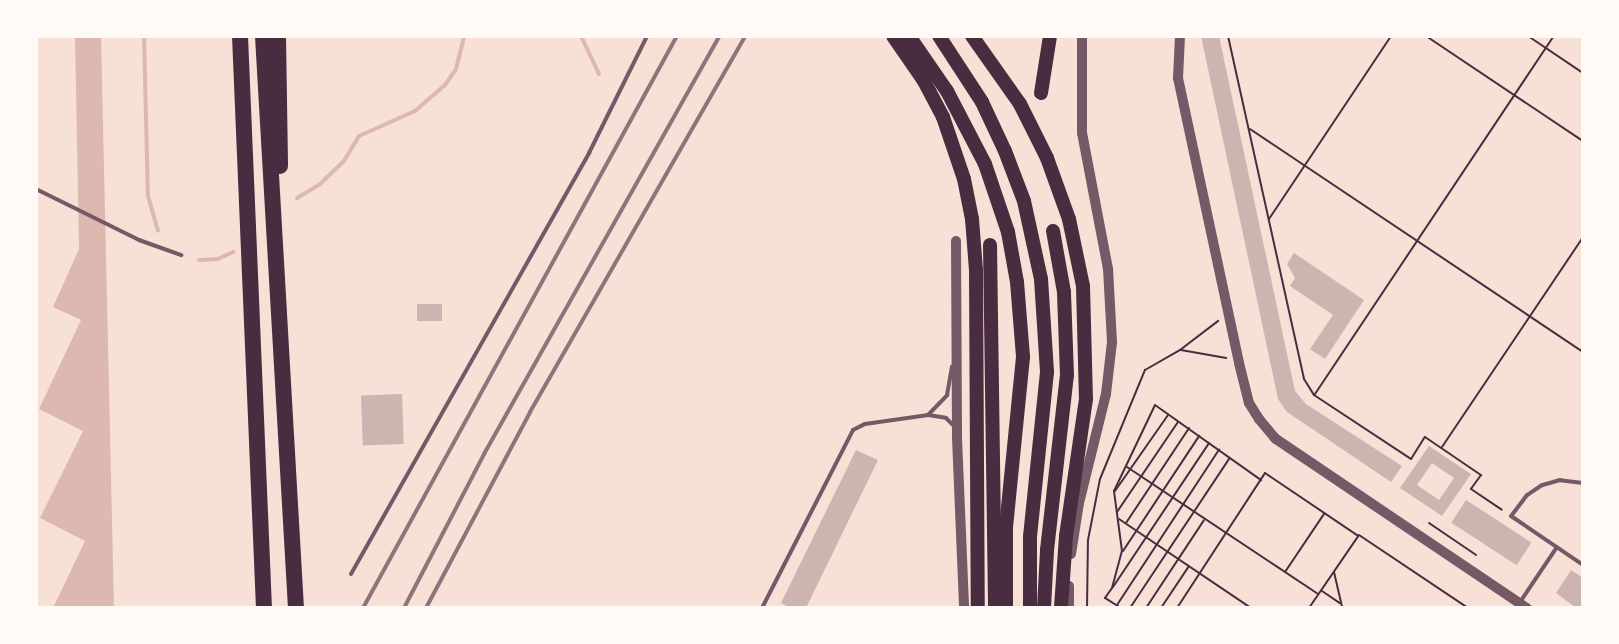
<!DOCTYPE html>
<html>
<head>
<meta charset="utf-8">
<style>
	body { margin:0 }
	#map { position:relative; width:1619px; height:644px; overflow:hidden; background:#f7e1d7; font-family:"DM Sans",sans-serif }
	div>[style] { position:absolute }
	.water>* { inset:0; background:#dcb8b0 }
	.stream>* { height:4px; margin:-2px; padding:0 2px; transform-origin:2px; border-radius:2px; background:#dcb8b0 }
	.building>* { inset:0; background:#ccb4b1; transform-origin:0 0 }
	.path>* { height:2px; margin:-1px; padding:0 1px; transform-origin:1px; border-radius:1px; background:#4a2c40 }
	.service>* { height:4px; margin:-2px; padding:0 2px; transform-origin:2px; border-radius:2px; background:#755966 }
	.tertiary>* { height:10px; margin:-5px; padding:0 5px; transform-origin:5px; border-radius:5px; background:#755966 }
	.trunk>* { height:14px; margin:-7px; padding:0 7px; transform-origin:7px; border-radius:7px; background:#4a2c40 }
	.motorway>* { height:16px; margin:-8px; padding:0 8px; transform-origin:8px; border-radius:8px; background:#4a2c40 }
	.rail>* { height:4px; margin:-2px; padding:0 2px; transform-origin:2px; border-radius:2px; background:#8f747c }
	span { translate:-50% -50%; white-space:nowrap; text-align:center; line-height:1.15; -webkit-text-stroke:7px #fffaf5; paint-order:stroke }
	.frame { position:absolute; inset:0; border:38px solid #fffaf5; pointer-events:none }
</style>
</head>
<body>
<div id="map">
	<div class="water">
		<i style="clip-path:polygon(75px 36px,101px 36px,114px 608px,53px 608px,85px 541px,40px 518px,83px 431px,39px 409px,81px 320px,53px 307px,79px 249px)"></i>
	</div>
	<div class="stream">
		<i style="left:144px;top:36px;width:160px;rotate:88.6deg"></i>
		<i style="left:148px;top:196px;width:36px;rotate:74deg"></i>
		<i style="left:581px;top:36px;width:42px;rotate:64.7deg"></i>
		<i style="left:297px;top:198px;width:26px;rotate:-31deg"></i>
		<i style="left:319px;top:185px;width:35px;rotate:-44deg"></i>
		<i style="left:344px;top:161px;width:29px;rotate:-59deg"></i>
		<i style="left:359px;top:136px;width:61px;rotate:-24.1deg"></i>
		<i style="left:415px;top:111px;width:40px;rotate:-41deg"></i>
		<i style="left:445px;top:85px;width:19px;rotate:-55deg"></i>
		<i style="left:456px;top:69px;width:34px;rotate:-76deg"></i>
		<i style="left:199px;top:260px;width:19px;rotate:-3deg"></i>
		<i style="left:218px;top:259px;width:17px;rotate:-25deg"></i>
	</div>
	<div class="building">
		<i style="clip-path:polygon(1201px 36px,1219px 36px,1295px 391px,1306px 404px,1402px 466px,1391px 482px,1287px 412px,1278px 399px)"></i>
		<i style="clip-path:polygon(1294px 253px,1364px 300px,1325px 359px,1310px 349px,1333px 315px,1290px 286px,1295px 278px,1287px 264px)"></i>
		<i style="left:442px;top:304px;width:17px;height:25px;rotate:90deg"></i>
		<i style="left:402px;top:394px;width:50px;height:41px;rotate:88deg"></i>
		<i style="clip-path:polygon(evenodd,1429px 446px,1471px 474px,1442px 516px,1400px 488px,1429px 446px,1432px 463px,1454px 478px,1439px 500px,1417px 485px,1432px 463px)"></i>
		<i style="clip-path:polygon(856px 450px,878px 460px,806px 608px,791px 608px,781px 603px)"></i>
		<i style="left:1466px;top:500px;width:78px;height:27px;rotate:33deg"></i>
		<i style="clip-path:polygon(1571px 570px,1583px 578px,1583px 608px,1576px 608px,1556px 593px)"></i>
	</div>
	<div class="path">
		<i style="left:1228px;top:36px;width:351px;rotate:77.5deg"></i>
		<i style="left:1304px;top:379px;width:19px;rotate:58deg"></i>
		<i style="left:1314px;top:395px;width:116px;rotate:33.4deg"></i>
		<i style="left:1411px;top:459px;width:26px;rotate:-58deg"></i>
		<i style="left:1425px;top:437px;width:68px;rotate:34.2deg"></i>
		<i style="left:1481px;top:475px;width:17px;rotate:126deg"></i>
		<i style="left:1471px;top:489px;width:37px;rotate:34deg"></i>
		<i style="left:1426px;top:36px;width:189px;rotate:33.8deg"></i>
		<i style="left:1528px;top:36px;width:66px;rotate:33.9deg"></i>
		<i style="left:1250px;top:129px;width:401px;rotate:33.8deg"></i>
		<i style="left:1269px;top:219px;width:220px;rotate:-56.3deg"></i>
		<i style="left:1181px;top:350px;width:46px;rotate:10.1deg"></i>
		<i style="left:1315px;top:394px;width:430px;rotate:-56.3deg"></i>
		<i style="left:1442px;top:447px;width:253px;rotate:-56.1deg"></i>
		<i style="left:1127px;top:467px;width:229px;rotate:33.6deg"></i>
		<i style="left:1115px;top:491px;width:93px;rotate:-55.1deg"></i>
		<i style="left:1117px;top:512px;width:109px;rotate:-55.9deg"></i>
		<i style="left:1119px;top:519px;width:159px;rotate:34deg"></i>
		<i style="left:1126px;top:523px;width:114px;rotate:-56.4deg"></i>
		<i style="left:1429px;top:523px;width:57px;rotate:34.2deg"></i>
		<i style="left:1123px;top:551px;width:138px;rotate:-56.5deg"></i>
		<i style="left:1285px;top:572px;width:70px;rotate:-56.1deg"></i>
		<i style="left:1334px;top:572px;width:37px;rotate:77deg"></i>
		<i style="left:1113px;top:587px;width:173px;rotate:-56.3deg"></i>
		<i style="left:1322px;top:591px;width:22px;rotate:34deg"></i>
		<i style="left:1117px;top:605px;width:186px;rotate:-56.7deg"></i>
		<i style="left:1087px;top:608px;width:68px;rotate:-89.2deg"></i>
		<i style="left:1088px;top:540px;width:62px;rotate:-78.9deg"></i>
		<i style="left:1100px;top:479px;width:118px;rotate:-67.6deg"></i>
		<i style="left:1145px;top:370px;width:40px;rotate:-29.7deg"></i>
		<i style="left:1180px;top:350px;width:48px;rotate:-37.3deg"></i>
		<i style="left:1121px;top:608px;width:19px;rotate:-148deg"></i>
		<i style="left:1105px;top:598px;width:12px;rotate:-55deg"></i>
		<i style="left:1112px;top:588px;width:38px;rotate:-75deg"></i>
		<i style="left:1122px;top:551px;width:61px;rotate:-97.6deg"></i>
		<i style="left:1114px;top:491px;width:95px;rotate:-64.5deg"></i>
		<i style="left:1155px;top:405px;width:130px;rotate:35.3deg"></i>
		<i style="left:1130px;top:608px;width:179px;rotate:-56.4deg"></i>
		<i style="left:1146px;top:608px;width:105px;rotate:-56.6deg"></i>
		<i style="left:1161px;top:608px;width:50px;rotate:-56.3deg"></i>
		<i style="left:1177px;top:608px;width:161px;rotate:-56.9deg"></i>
		<i style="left:1265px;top:473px;width:111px;rotate:34deg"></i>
		<i style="left:1309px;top:608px;width:88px;rotate:-55.6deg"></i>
		<i style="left:1359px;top:535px;width:131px;rotate:33.8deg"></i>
	</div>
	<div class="service">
		<i style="left:36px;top:189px;width:115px;rotate:26.3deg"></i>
		<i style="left:139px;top:240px;width:45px;rotate:19.7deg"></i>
		<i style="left:928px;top:415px;width:28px;rotate:-46deg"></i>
		<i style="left:947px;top:395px;width:29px;rotate:-80deg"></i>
		<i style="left:1583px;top:483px;width:23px;rotate:-173deg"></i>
		<i style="left:1560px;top:480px;width:19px;rotate:164deg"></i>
		<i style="left:1542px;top:485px;width:18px;rotate:146deg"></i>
		<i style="left:1527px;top:495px;width:26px;rotate:127deg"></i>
		<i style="left:1511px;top:516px;width:87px;rotate:34.2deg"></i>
		<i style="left:351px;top:574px;width:484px;rotate:-60.5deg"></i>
		<i style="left:589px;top:153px;width:131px;rotate:-63.6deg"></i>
		<i style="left:762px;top:608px;width:200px;rotate:-62.9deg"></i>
		<i style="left:853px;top:430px;width:13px;rotate:-27deg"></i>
		<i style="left:865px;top:424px;width:64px;rotate:-8.1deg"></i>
		<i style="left:928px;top:415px;width:18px;rotate:9deg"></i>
		<i style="left:946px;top:418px;width:10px;rotate:45deg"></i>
		<i style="left:1516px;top:608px;width:73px;rotate:-56.1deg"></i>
	</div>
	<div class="tertiary">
		<i style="left:1180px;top:36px;width:42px;rotate:92.7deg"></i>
		<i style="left:1178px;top:78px;width:291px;rotate:77.9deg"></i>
		<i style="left:1239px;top:363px;width:41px;rotate:76deg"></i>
		<i style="left:1249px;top:403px;width:19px;rotate:58deg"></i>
		<i style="left:1259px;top:419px;width:26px;rotate:50deg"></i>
		<i style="left:1276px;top:439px;width:303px;rotate:34deg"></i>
		<i style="left:956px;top:241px;width:197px;rotate:89.7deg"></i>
		<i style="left:957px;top:438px;width:170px;rotate:87.6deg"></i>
		<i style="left:1071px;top:554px;width:52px;rotate:-81.1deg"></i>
		<i style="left:1079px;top:503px;width:112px;rotate:-76.1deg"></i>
		<i style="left:1106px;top:394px;width:52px;rotate:-83.4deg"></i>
		<i style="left:1112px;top:342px;width:73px;rotate:-93.1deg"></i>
		<i style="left:1108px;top:269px;width:138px;rotate:-100.8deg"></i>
		<i style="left:1082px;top:133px;width:97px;rotate:-90deg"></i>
		<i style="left:1069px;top:608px;width:22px;rotate:-90deg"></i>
	</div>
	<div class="trunk">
		<i style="left:893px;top:36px;width:55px;rotate:55.4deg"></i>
		<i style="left:924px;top:81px;width:41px;rotate:62.2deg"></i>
		<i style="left:943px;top:117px;width:65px;rotate:71.3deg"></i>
		<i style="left:964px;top:179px;width:41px;rotate:78.7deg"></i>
		<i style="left:972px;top:219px;width:51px;rotate:85.5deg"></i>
		<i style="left:976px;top:270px;width:338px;rotate:89.7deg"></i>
		<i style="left:909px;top:36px;width:67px;rotate:55.4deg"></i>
		<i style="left:947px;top:91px;width:82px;rotate:62.5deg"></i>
		<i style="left:985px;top:164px;width:72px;rotate:71.3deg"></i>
		<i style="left:1008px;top:232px;width:51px;rotate:79.8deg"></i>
		<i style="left:1017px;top:282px;width:75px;rotate:85.4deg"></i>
		<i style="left:1023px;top:357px;width:170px;rotate:95.7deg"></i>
		<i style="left:1006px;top:526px;width:82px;rotate:90deg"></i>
		<i style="left:939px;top:36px;width:79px;rotate:56.9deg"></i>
		<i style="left:982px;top:102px;width:54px;rotate:64.9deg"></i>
		<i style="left:1005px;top:151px;width:53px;rotate:69.2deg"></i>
		<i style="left:1024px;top:201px;width:80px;rotate:77.7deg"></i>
		<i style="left:1041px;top:279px;width:93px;rotate:86.3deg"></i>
		<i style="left:1047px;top:372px;width:166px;rotate:95.9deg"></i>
		<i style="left:1030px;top:537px;width:71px;rotate:90deg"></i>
		<i style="left:972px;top:36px;width:83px;rotate:54.8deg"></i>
		<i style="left:1020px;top:104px;width:60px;rotate:63.4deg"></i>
		<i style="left:1047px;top:158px;width:65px;rotate:70.2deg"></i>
		<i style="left:1069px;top:219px;width:68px;rotate:78.2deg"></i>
		<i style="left:1083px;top:286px;width:113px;rotate:88.5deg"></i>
		<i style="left:1086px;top:399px;width:138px;rotate:98.3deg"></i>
		<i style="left:1066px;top:536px;width:72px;rotate:94deg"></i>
		<i style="left:1041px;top:93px;width:58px;rotate:-81deg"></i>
		<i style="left:990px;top:245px;width:363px;rotate:89.2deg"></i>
		<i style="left:1044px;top:608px;width:58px;rotate:-87deg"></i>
		<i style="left:1047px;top:550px;width:176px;rotate:-83.5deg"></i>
		<i style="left:1067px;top:375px;width:83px;rotate:-92.1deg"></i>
		<i style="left:1064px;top:292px;width:62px;rotate:-100.2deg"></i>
	</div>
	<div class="motorway">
		<i style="left:240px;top:36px;width:573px;rotate:87.6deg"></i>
		<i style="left:263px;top:36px;width:573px;rotate:86.7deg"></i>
		<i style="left:278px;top:36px;width:130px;rotate:89.1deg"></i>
	</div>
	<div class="rail">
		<i style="left:363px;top:608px;width:653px;rotate:-61.24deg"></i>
		<i style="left:404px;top:608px;width:174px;rotate:-62.5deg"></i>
		<i style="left:484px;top:454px;width:480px;rotate:-60.6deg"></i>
		<i style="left:426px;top:608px;width:222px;rotate:-62deg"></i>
		<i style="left:530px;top:412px;width:433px;rotate:-60.2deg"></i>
	</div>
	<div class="frame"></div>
</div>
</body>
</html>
